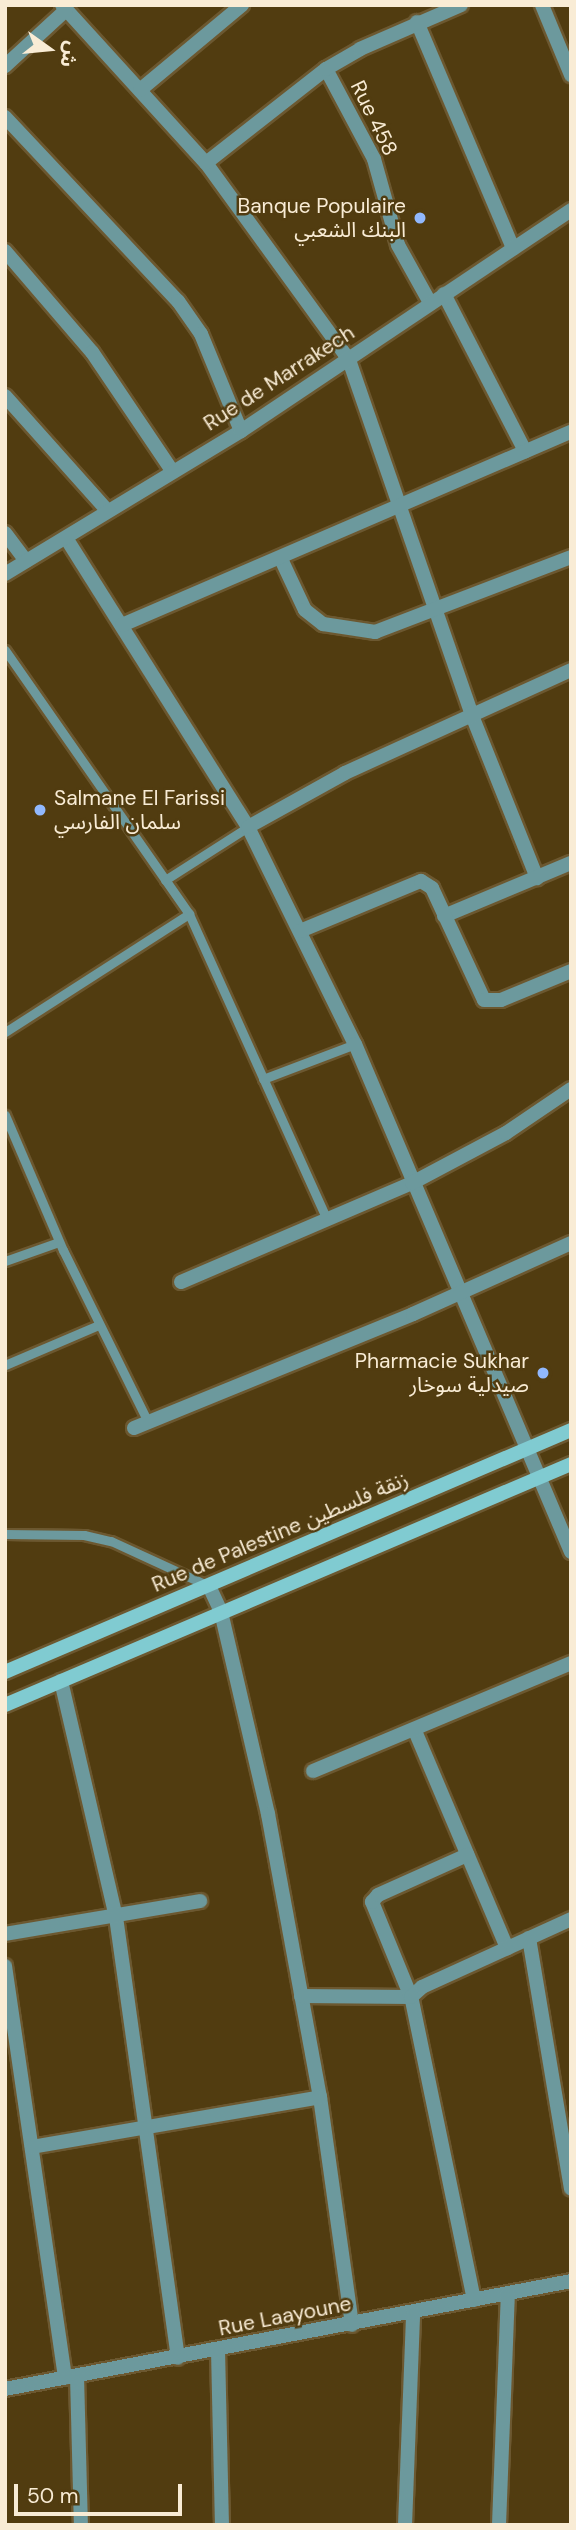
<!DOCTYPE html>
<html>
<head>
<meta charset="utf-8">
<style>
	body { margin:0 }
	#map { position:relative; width:576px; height:2530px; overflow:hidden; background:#513c10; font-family:"DM Sans","Noto Sans Arabic",sans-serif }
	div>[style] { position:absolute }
	.roads { filter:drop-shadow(2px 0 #6c5830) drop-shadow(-2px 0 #6c5830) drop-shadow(0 2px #6c5830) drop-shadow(0 -2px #6c5830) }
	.service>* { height:9px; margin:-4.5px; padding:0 4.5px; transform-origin:4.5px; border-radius:4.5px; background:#6c999d }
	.minor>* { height:14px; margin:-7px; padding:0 7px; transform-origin:7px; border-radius:7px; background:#6c999d }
	.tertiary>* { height:14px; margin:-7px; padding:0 7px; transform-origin:7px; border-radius:7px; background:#6c999d }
	.secondary>* { height:14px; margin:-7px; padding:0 7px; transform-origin:7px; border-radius:7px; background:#80cbd1 }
	.dots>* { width:19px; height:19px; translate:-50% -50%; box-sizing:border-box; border:4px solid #513c10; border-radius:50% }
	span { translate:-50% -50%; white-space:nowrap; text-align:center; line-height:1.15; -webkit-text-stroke:5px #513c10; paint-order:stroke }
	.street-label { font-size:21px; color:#f9ecd5 }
	.poi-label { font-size:21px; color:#f9ecd5 }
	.right { translate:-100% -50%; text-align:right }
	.left { translate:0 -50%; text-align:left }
	.frame { position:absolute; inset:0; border:7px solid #f9ecd5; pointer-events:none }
	.north { position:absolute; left:14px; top:14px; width:70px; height:70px; -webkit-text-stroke:5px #513c10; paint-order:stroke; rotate:105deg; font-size:19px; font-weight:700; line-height:28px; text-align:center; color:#f9ecd5 }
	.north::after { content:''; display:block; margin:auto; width:24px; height:32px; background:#f9ecd5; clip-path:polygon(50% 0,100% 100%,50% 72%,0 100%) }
	.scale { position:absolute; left:14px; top:2484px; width:168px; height:32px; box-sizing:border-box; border:4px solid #f9ecd5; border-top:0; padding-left:9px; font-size:21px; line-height:24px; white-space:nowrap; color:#f9ecd5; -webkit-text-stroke:5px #513c10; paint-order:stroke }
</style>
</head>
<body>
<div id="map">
	<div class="roads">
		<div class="service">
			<i style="left:5px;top:650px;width:322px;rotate:55.1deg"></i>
			<i style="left:189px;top:914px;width:335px;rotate:65.7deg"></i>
			<i style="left:165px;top:880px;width:98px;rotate:-32.6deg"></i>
			<i style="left:5px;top:1032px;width:219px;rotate:-32.7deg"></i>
			<i style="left:263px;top:1079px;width:98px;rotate:-20.8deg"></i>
			<i style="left:5px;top:1115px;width:147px;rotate:66.8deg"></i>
			<i style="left:63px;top:1250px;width:192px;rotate:63.7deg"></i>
			<i style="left:5px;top:1261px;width:57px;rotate:-19.4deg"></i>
			<i style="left:5px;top:1365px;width:102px;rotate:-23.1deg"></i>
			<i style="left:5px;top:1534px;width:79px;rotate:0.7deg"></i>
			<i style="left:84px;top:1535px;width:28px;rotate:13deg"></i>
			<i style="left:111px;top:1541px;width:108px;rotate:24.7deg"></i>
		</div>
		<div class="minor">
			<i style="left:62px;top:5px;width:214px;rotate:47.7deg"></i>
			<i style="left:206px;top:163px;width:243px;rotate:54deg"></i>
			<i style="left:349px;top:360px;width:373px;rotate:70.9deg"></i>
			<i style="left:471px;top:713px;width:178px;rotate:68.2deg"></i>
			<i style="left:542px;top:5px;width:76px;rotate:67.5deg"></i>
			<i style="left:417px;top:22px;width:246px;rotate:67deg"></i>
			<i style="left:5px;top:66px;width:83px;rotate:-42.6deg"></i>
			<i style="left:326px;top:69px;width:102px;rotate:61.9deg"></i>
			<i style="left:374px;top:159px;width:89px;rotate:74.4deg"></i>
			<i style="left:398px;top:245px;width:64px;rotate:61deg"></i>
			<i style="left:140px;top:90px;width:133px;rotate:-39.8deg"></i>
			<i style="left:5px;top:117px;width:253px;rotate:46.8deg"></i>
			<i style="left:178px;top:301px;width:40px;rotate:55.1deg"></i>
			<i style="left:201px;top:334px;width:105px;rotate:67.6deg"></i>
			<i style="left:206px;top:163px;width:152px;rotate:-38.1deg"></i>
			<i style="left:326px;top:69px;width:39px;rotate:-30deg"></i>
			<i style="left:360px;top:49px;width:110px;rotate:-23.5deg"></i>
			<i style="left:5px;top:251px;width:133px;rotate:49.3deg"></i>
			<i style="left:92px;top:352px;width:141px;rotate:56deg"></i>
			<i style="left:444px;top:294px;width:177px;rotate:62.7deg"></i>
			<i style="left:5px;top:396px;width:154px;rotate:48.2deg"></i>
			<i style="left:5px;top:533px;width:35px;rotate:53deg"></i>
			<i style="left:66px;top:538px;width:342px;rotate:57.8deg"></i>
			<i style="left:248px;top:827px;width:242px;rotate:63.8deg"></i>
			<i style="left:355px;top:1044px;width:552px;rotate:66.96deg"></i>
			<i style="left:281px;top:559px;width:56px;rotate:64.8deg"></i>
			<i style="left:305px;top:610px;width:23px;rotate:38deg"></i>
			<i style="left:323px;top:624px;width:53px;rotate:8.7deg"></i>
			<i style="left:375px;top:632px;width:210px;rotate:-20.9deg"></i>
			<i style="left:122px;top:625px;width:489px;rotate:-23.3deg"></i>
			<i style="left:248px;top:827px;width:111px;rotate:-29.1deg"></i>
			<i style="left:345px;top:773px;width:248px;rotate:-24.5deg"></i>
			<i style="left:444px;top:916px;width:138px;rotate:-22.7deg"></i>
			<i style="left:300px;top:931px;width:131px;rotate:-22.5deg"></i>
			<i style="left:421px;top:881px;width:13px;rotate:32deg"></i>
			<i style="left:432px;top:888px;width:123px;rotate:65.1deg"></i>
			<i style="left:484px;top:1000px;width:17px"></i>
			<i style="left:501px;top:1000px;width:76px;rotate:-22.5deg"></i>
			<i style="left:181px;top:1282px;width:251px;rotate:-23.2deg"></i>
			<i style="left:412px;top:1183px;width:106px;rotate:-28deg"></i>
			<i style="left:506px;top:1133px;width:78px;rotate:-34.1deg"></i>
			<i style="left:134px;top:1428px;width:301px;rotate:-22.2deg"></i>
			<i style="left:413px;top:1314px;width:173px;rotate:-24.2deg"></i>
			<i style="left:209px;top:1586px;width:29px;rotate:65deg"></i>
			<i style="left:221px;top:1612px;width:207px;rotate:76.9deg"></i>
			<i style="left:268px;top:1814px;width:288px;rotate:79.6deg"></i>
			<i style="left:320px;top:2097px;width:230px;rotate:82deg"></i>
			<i style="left:61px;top:1681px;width:242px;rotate:76.9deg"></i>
			<i style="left:116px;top:1917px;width:445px;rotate:82deg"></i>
			<i style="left:415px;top:1731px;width:236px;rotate:67deg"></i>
			<i style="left:313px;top:1771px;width:280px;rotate:-22.7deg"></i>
			<i style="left:5px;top:1934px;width:198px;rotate:-9.6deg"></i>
			<i style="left:529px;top:1938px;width:254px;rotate:80.5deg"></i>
			<i style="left:5px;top:1966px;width:416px;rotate:81.7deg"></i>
			<i style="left:301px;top:1996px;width:110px;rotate:0.5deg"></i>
			<i style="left:411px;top:1997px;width:103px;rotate:-112.3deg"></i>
			<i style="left:372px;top:1902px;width:9px;rotate:-49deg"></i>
			<i style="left:378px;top:1895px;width:98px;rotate:-24.2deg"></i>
			<i style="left:32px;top:2147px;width:292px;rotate:-9.8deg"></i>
			<i style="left:474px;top:2300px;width:309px;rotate:-101.7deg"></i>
			<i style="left:411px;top:1997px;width:15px;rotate:-42deg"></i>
			<i style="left:422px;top:1987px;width:164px;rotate:-24.5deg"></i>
			<i style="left:218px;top:2350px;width:175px;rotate:88.7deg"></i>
			<i style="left:77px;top:2376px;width:149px;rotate:88.5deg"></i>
			<i style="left:5px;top:2389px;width:576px;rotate:-10.8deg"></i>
			<i style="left:405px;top:2525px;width:211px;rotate:-87.8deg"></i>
			<i style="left:499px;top:2525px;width:232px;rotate:-87.8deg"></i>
		</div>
		<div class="tertiary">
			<i style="left:5px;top:574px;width:276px;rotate:-31.2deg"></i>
			<i style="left:241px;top:431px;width:397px;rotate:-33.8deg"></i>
		</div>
		<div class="secondary">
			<i style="left:5px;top:1672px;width:616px;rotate:-23.15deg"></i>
			<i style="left:5px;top:1705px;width:615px;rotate:-23.06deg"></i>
		</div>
	</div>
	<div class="dots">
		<i style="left:420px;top:218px;background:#91b8fd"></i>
		<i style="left:40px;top:810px;background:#91b8fd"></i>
		<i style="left:543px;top:1373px;background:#91b8fd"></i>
	</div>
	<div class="street-label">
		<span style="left:374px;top:118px;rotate:64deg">Rue 458</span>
		<span style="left:279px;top:378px;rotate:-33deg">Rue de Marrakech</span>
		<span style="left:280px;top:1532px;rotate:-23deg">Rue de Palestine زنقة فلسطين</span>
		<span style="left:285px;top:2316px;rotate:-11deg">Rue Laayoune</span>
	</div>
	<div class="poi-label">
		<span class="right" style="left:406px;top:218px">Banque Populaire<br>البنك الشعبي</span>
		<span class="left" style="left:54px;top:810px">Salmane El Farissi<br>سلمان الفارسي</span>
		<span class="right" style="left:529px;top:1373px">Pharmacie Sukhar<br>صيدلية سوخار</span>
	</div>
	<div class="frame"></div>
	<div class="north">ش</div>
	<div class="scale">50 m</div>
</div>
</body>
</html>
